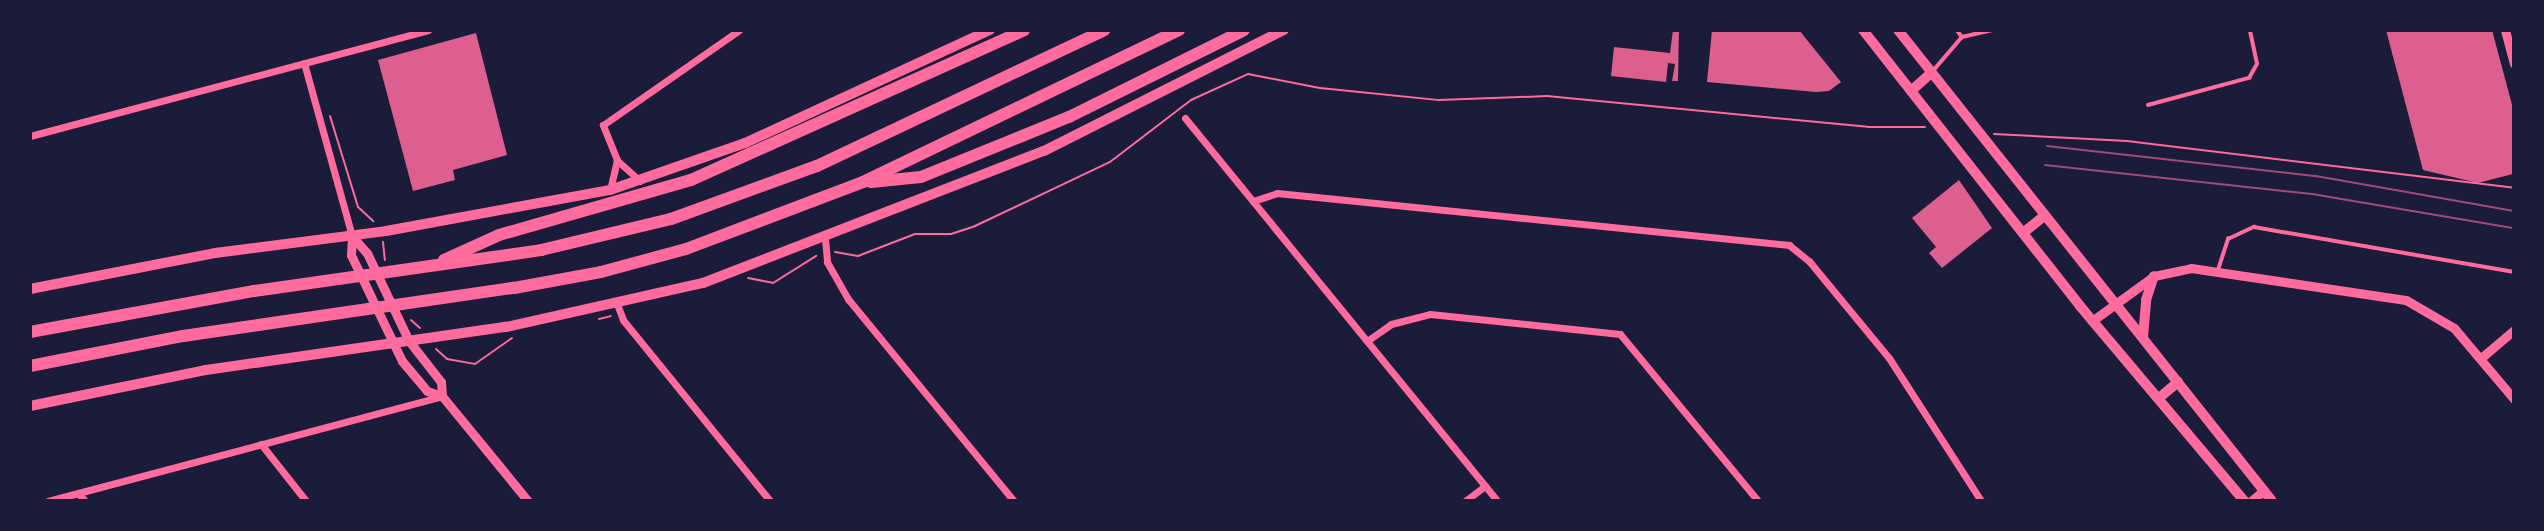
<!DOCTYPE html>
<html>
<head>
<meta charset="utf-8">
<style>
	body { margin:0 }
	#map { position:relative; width:2544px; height:531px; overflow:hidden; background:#1b1b3a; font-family:Ubuntu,sans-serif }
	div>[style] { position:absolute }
	.building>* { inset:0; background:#dd5f8e }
	.path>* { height:2px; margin:-1px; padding:0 1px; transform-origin:1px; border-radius:1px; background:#ff6b9d }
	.service>* { height:3.5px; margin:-1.75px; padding:0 1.75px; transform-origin:1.75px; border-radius:1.75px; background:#ff6b9d }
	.minor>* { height:7px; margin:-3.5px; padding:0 3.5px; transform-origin:3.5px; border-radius:3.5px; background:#ff6b9d }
	.tertiary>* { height:9px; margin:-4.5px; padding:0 4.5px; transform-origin:4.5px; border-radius:4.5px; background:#ff6b9d }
	.secondary>* { height:10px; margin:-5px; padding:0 5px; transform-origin:5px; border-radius:5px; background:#ff6b9d }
	.motorway>* { height:12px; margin:-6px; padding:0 6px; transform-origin:6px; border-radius:6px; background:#ff6b9d }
	.tram>* { height:2px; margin:-1px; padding:0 1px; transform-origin:1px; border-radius:1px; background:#a44b75 }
	span { translate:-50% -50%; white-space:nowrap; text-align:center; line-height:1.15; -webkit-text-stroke:6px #1b1b3a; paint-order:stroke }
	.frame { position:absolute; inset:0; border:32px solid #1b1b3a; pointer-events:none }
</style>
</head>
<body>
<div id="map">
	<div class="building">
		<i style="clip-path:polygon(1673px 30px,1679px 30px,1678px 81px,1672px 81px,1675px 64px,1668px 63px,1666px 82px,1611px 76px,1614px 47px,1670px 53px)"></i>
		<i style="clip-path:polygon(1712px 30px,1799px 30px,1841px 82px,1829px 91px,1816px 92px,1707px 82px)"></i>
		<i style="clip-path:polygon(2386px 30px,2492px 30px,2514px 112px,2513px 174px,2478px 183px,2423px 170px)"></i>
		<i style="clip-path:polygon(476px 33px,507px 155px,453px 170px,455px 180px,413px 191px,378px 60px)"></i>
		<i style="clip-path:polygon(1959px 180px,1992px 228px,1942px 268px,1929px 253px,1936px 247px,1912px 218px)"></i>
	</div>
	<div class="path">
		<i style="left:791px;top:30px;width:10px;rotate:6deg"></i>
		<i style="left:330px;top:116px;width:95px;rotate:72.9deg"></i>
		<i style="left:358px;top:207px;width:21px;rotate:43deg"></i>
		<i style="left:1994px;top:134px;width:133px;rotate:3deg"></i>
		<i style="left:2127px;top:141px;width:390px;rotate:6.9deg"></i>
		<i style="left:383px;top:242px;width:18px;rotate:84deg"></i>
		<i style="left:835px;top:252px;width:23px;rotate:10deg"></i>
		<i style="left:858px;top:256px;width:61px;rotate:-21.1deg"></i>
		<i style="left:915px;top:234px;width:36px"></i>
		<i style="left:951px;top:234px;width:25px;rotate:-18deg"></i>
		<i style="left:975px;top:226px;width:149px;rotate:-25.4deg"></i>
		<i style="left:1110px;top:162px;width:102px;rotate:-37.4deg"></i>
		<i style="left:1191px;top:100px;width:63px;rotate:-24.5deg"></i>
		<i style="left:1248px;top:74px;width:73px;rotate:11deg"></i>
		<i style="left:1320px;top:88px;width:120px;rotate:5.8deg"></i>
		<i style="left:1439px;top:100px;width:108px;rotate:-2.1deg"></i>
		<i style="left:1547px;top:96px;width:322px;rotate:5.5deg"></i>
		<i style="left:1868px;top:127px;width:57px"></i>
		<i style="left:748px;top:278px;width:25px;rotate:11deg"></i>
		<i style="left:773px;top:283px;width:51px;rotate:-32.1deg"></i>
		<i style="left:599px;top:319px;width:12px;rotate:-14deg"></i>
		<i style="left:411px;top:320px;width:12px;rotate:42deg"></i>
		<i style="left:436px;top:349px;width:15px;rotate:42deg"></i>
		<i style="left:447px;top:359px;width:28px;rotate:10deg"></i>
		<i style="left:475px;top:364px;width:45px;rotate:-35.1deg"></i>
	</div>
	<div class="service">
		<i style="left:1957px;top:30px;width:9px;rotate:54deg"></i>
		<i style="left:1933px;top:71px;width:45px;rotate:-49.5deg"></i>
		<i style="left:1962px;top:37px;width:32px;rotate:-13deg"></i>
		<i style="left:2148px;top:105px;width:105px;rotate:-15deg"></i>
		<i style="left:2249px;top:78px;width:16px;rotate:-60deg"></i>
		<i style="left:2257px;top:64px;width:35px;rotate:-102deg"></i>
		<i style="left:2218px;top:270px;width:33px;rotate:-72deg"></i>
		<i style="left:2228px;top:239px;width:29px;rotate:-25deg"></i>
		<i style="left:2254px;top:227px;width:264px;rotate:9.8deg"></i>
	</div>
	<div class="minor">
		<i style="left:304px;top:63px;width:180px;rotate:74.5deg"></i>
		<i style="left:1185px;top:118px;width:494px;rotate:50.8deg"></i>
		<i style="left:30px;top:136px;width:412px;rotate:-14.9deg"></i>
		<i style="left:640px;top:181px;width:31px;rotate:-138deg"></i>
		<i style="left:617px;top:160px;width:38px;rotate:-112deg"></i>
		<i style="left:603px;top:125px;width:166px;rotate:-34.9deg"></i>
		<i style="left:610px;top:190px;width:31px;rotate:-77deg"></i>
		<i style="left:1253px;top:201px;width:25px;rotate:-18deg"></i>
		<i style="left:1277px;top:193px;width:515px;rotate:5.8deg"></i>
		<i style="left:1789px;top:245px;width:26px;rotate:39deg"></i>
		<i style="left:1809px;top:261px;width:126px;rotate:50.5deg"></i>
		<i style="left:1889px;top:358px;width:170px;rotate:57.2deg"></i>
		<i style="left:825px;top:238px;width:24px;rotate:85deg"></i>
		<i style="left:827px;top:262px;width:43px;rotate:60.4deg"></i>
		<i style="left:848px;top:299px;width:261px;rotate:50.6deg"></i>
		<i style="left:617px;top:304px;width:17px;rotate:69deg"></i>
		<i style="left:623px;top:320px;width:233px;rotate:50.9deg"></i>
		<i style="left:1367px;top:341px;width:29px;rotate:-35deg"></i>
		<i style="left:1391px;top:324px;width:40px;rotate:-14.4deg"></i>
		<i style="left:1430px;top:314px;width:191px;rotate:6deg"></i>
		<i style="left:1620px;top:334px;width:217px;rotate:50.4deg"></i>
		<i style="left:261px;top:444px;width:73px;rotate:51.7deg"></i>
		<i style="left:78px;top:493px;width:11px;rotate:49deg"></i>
		<i style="left:48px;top:501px;width:408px;rotate:-14.9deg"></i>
		<i style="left:1465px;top:501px;width:25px;rotate:-37deg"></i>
	</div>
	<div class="tertiary">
		<i style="left:2505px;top:30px;width:35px;rotate:75deg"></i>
		<i style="left:352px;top:236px;width:19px;rotate:93deg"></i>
		<i style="left:351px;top:255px;width:118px;rotate:64.3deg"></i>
		<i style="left:402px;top:361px;width:39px;rotate:50deg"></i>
		<i style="left:427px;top:391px;width:16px;rotate:18deg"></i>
		<i style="left:442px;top:396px;width:136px;rotate:50.7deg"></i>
		<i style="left:352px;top:236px;width:23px;rotate:49deg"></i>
		<i style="left:367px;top:253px;width:98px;rotate:64.5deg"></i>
		<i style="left:409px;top:341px;width:52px;rotate:52deg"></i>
		<i style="left:441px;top:382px;width:14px;rotate:86deg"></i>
		<i style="left:2092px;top:321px;width:77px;rotate:-36deg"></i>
		<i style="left:2154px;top:276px;width:38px;rotate:-12deg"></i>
		<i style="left:2191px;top:268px;width:217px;rotate:8.5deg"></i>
		<i style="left:2406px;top:300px;width:56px;rotate:30.3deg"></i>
		<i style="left:2454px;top:328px;width:93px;rotate:49.8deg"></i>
		<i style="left:2481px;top:358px;width:43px;rotate:-40.3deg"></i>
		<i style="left:2251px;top:501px;width:17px;rotate:-40deg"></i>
	</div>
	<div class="secondary">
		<i style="left:1863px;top:30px;width:351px;rotate:51.8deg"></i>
		<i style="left:2080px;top:306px;width:255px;rotate:49.9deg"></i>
		<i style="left:1898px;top:30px;width:601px;rotate:51.55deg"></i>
		<i style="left:1911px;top:91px;width:27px;rotate:-42deg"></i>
		<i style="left:2023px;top:233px;width:27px;rotate:-39deg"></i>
		<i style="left:30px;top:289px;width:188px;rotate:-11deg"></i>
		<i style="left:215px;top:253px;width:172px;rotate:-7.3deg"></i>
		<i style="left:386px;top:231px;width:228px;rotate:-10.4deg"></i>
		<i style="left:610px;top:190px;width:143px;rotate:-19.2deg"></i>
		<i style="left:745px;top:143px;width:270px;rotate:-24.8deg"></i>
		<i style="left:2143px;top:337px;width:37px;rotate:-85deg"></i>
		<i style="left:2146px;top:300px;width:25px;rotate:-72deg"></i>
		<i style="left:2159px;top:398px;width:25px;rotate:-40deg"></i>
		<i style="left:30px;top:406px;width:180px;rotate:-11.6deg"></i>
		<i style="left:206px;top:370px;width:303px;rotate:-8.2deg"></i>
		<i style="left:506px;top:327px;width:202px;rotate:-12.6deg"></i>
		<i style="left:703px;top:283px;width:366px;rotate:-21.2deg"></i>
		<i style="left:1044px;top:151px;width:269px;rotate:-26.8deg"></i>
	</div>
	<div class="motorway">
		<i style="left:871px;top:182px;width:50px;rotate:-5.7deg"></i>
		<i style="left:921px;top:177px;width:160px;rotate:-22.1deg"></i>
		<i style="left:1069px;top:117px;width:195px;rotate:-26.4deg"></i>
		<i style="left:444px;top:260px;width:60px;rotate:-24.4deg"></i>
		<i style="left:499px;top:235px;width:200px;rotate:-16deg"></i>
		<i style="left:691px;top:180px;width:365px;rotate:-24.2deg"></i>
		<i style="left:30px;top:332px;width:228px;rotate:-10.4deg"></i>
		<i style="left:254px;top:291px;width:290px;rotate:-8.1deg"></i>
		<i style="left:541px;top:250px;width:134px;rotate:-13.4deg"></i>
		<i style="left:671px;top:219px;width:155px;rotate:-20deg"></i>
		<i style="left:817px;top:166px;width:318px;rotate:-25.3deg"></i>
		<i style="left:30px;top:366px;width:156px;rotate:-11.1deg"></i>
		<i style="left:183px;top:336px;width:334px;rotate:-8.3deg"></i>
		<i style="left:514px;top:288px;width:88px;rotate:-10.4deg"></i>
		<i style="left:601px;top:272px;width:88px;rotate:-15.1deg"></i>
		<i style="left:686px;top:249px;width:189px;rotate:-20.7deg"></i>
		<i style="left:863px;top:182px;width:351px;rotate:-25.7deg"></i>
	</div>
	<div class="tram">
		<i style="left:2047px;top:146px;width:271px;rotate:6.4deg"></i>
		<i style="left:2316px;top:176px;width:201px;rotate:10deg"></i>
		<i style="left:2045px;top:165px;width:269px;rotate:6.2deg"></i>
		<i style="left:2312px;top:194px;width:205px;rotate:9.6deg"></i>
	</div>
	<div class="frame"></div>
</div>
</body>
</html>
